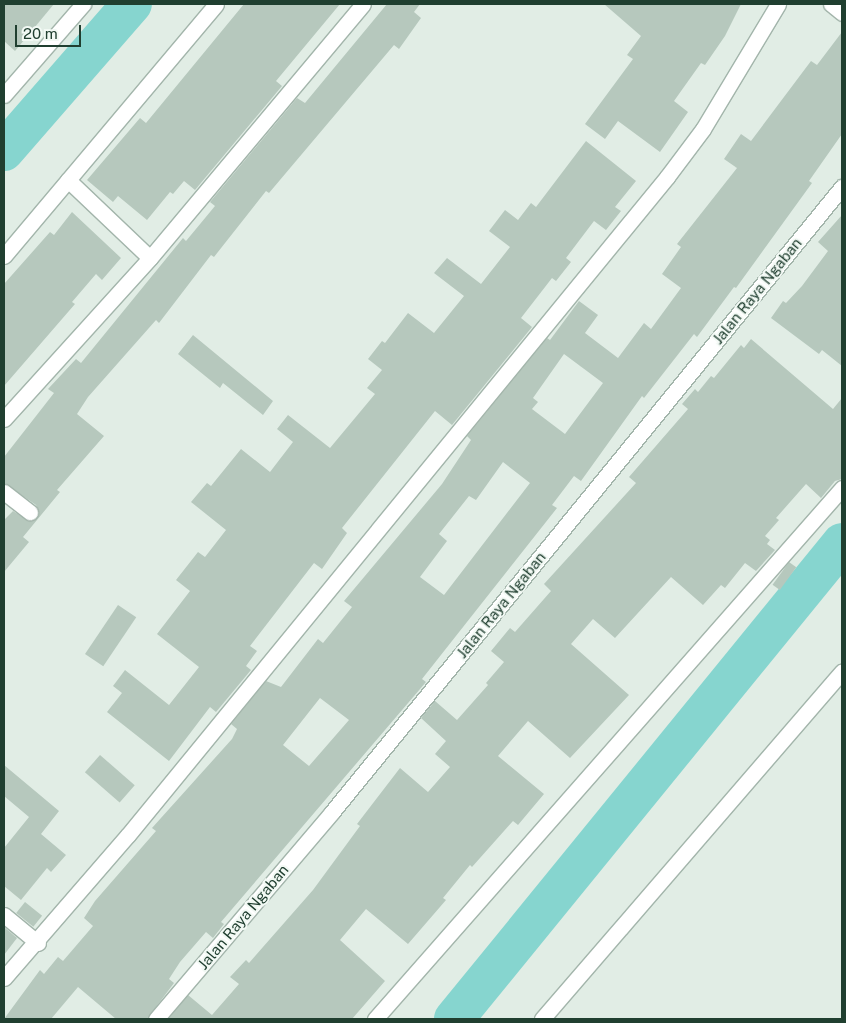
<!DOCTYPE html>
<html>
<head>
<meta charset="utf-8">
<style>
	body { margin:0 }
	#map { position:relative; width:846px; height:1023px; overflow:hidden; background:#e1ede5; font-family:"Public Sans",sans-serif }
	div>[style] { position:absolute }
	.river>* { height:40px; margin:-20px; padding:0 20px; transform-origin:20px; border-radius:20px; background:#86d5cf }
	.building>* { inset:0; background:#b6c8bd; transform-origin:0 0 }
	.roads { filter:drop-shadow(1px 0 #a3b5ab) drop-shadow(-1px 0 #a3b5ab) drop-shadow(0 1px #a3b5ab) drop-shadow(0 -1px #a3b5ab) }
	.minor>* { height:15px; margin:-7.5px; padding:0 7.5px; transform-origin:7.5px; border-radius:7.5px; background:#fff }
	.tertiary>* { height:15px; margin:-7.5px; padding:0 7.5px; transform-origin:7.5px; border-radius:7.5px; background:#fff }
	span { translate:-50% -50%; white-space:nowrap; text-align:center; line-height:1.15; -webkit-text-stroke:4px #f2f9f4; paint-order:stroke }
	.street-label { font-size:15px; color:#203f30 }
	.frame { position:absolute; inset:0; border:5px solid #203f30; pointer-events:none }
	.scale { position:absolute; left:15px; top:25px; width:66px; height:22px; box-sizing:border-box; border:2px solid #203f30; border-top:0; padding-left:6px; font-size:15px; line-height:18px; white-space:nowrap; color:#203f30; -webkit-text-stroke:4px #f2f9f4; paint-order:stroke }
</style>
</head>
<body>
<div id="map">
	<div class="river">
		<i style="left:4px;top:151px;width:195px;rotate:-49deg"></i>
		<i style="left:454px;top:1019px;width:614px;rotate:-50.82deg"></i>
	</div>
	<div class="building">
		<i style="clip-path:polygon(4px 4px,54px 4px,15px 51px,4px 41px)"></i>
		<i style="clip-path:polygon(244px 4px,340px 4px,276px 81px,282px 86px,195px 190px,184px 181px,173px 194px,170px 192px,147px 220px,118px 196px,113px 202px,87px 180px,140px 118px,146px 123px)"></i>
		<i style="clip-path:polygon(387px 4px,420px 4px,414px 12px,421px 18px,399px 49px,394px 45px,269px 193px,266px 191px,214px 257px,211px 255px,159px 323px,156px 320px,88px 397px,77px 414px,104px 436px,57px 490px,60px 492px,23px 537px,29px 542px,4px 572px,4px 520px,13px 511px,29px 521px,37px 518px,39px 513px,36px 505px,4px 483px,4px 457px,54px 393px,48px 389px,76px 359px,81px 363px,183px 238px,186px 241px,215px 206px,210px 202px,297px 98px,305px 103px)"></i>
		<i style="clip-path:polygon(604px 4px,741px 4px,725px 36px,705px 65px,701px 63px,674px 101px,688px 112px,660px 152px,618px 121px,605px 139px,585px 124px,633px 59px,627px 55px,641px 36px)"></i>
		<i style="clip-path:polygon(evenodd,842px 32px,842px 134px,809px 181px,812px 183px,736px 288px,734px 287px,697px 337px,694px 334px,644px 398px,642px 396px,581px 481px,574px 476px,552px 505px,557px 508px,422px 679px,426px 682px,221px 922px,224px 924px,213px 938px,206px 932px,180px 962px,169px 979px,174px 983px,147px 1019px,116px 1019px,78px 987px,51px 1019px,4px 1019px,40px 970px,44px 974px,58px 957px,63px 961px,93px 926px,84px 918px,95px 901px,156px 831px,152px 828px,232px 739px,237px 729px,231px 724px,266px 681px,281px 687px,318px 639px,323px 643px,352px 607px,344px 601px,442px 484px,471px 440px,467px 436px,547px 338px,550px 340px,579px 301px,598px 315px,585px 333px,618px 358px,644px 323px,651px 329px,681px 288px,662px 274px,681px 247px,677px 244px,737px 168px,724px 159px,741px 134px,751px 141px,811px 61px,817px 65px,842px 32px,564px 354px,603px 383px,565px 434px,532px 409px,538px 402px,533px 398px,564px 354px,842px 32px,503px 462px,530px 483px,444px 595px,420px 577px,447px 541px,439px 534px,469px 496px,476px 500px,503px 462px,842px 32px,320px 698px,349px 720px,309px 766px,283px 745px,320px 698px)"></i>
		<i style="clip-path:polygon(586px 141px,636px 181px,615px 207px,621px 211px,606px 230px,594px 221px,566px 258px,571px 262px,556px 281px,552px 278px,521px 318px,532px 327px,452px 425px,435px 411px,342px 528px,347px 533px,322px 569px,314px 563px,250px 646px,257px 651px,246px 666px,251px 670px,216px 712px,210px 707px,169px 761px,107px 712px,122px 693px,113px 686px,125px 670px,169px 705px,199px 667px,157px 634px,190px 591px,176px 580px,198px 552px,205px 557px,226px 530px,191px 502px,207px 483px,211px 486px,241px 449px,270px 472px,293px 442px,277px 429px,288px 415px,330px 448px,375px 394px,367px 388px,382px 370px,368px 359px,382px 341px,385px 343px,408px 313px,434px 333px,464px 296px,434px 273px,447px 258px,481px 284px,510px 247px,489px 231px,505px 210px,518px 220px,531px 203px,536px 207px)"></i>
		<i style="clip-path:polygon(72px 212px,121px 258px,102px 280px,96px 274px,72px 302px,75px 304px,4px 386px,4px 284px,50px 232px,54px 235px)"></i>
		<i style="clip-path:polygon(842px 215px,842px 366px,822px 350px,819px 354px,771px 318px,783px 301px,786px 303px,802px 286px,828px 251px,818px 242px)"></i>
		<i style="clip-path:polygon(193px 335px,273px 401px,263px 415px,223px 383px,220px 388px,178px 354px)"></i>
		<i style="clip-path:polygon(751px 339px,833px 409px,842px 398px,842px 479px,835px 481px,821px 498px,806px 484px,776px 518px,779px 520px,765px 536px,770px 540px,767px 544px,775px 550px,756px 571px,745px 563px,725px 588px,721px 585px,703px 605px,671px 577px,615px 638px,593px 619px,571px 644px,629px 695px,570px 758px,528px 721px,498px 756px,544px 794px,518px 825px,513px 821px,472px 867px,470px 865px,443px 898px,446px 900px,408px 944px,366px 909px,340px 940px,385px 981px,352px 1019px,168px 1019px,188px 995px,212px 1015px,239px 984px,230px 977px,246px 960px,249px 963px,313px 890px,360px 826px,357px 824px,400px 768px,428px 792px,450px 767px,435px 754px,446px 741px,421px 718px,435px 701px,457px 720px,488px 685px,486px 683px,504px 662px,491px 651px,510px 628px,515px 632px,551px 591px,544px 584px,636px 483px,629px 477px,688px 409px,682px 404px,695px 389px,698px 392px,711px 376px,714px 378px,741px 345px,744px 348px)"></i>
		<i style="left:789px;top:562px;width:9px;height:28px;rotate:36deg"></i>
		<i style="left:118px;top:605px;width:22px;height:59px;rotate:34deg"></i>
		<i style="left:100px;top:755px;width:46px;height:23px;rotate:41deg"></i>
		<i style="clip-path:polygon(4px 765px,59px 811px,41px 834px,66px 855px,51px 872px,47px 868px,21px 900px,4px 886px,4px 848px,29px 817px,4px 796px)"></i>
		<i style="left:25px;top:902px;width:22px;height:14px;rotate:39deg"></i>
		<i style="clip-path:polygon(4px 927px,17px 938px,4px 955px)"></i>
	</div>
	<div class="roads">
		<div class="minor">
			<i style="left:831px;top:4px;width:14px;rotate:39deg"></i>
			<i style="left:4px;top:95px;width:121px;rotate:-49deg"></i>
			<i style="left:68px;top:180px;width:113px;rotate:43.6deg"></i>
			<i style="left:4px;top:256px;width:329px;rotate:-49.9deg"></i>
			<i style="left:4px;top:419px;width:217px;rotate:-47.8deg"></i>
			<i style="left:150px;top:258px;width:331px;rotate:-50deg"></i>
			<i style="left:4px;top:492px;width:33px;rotate:38deg"></i>
			<i style="left:4px;top:915px;width:44px;rotate:39.5deg"></i>
			<i style="left:375px;top:1019px;width:707px;rotate:-48.67deg"></i>
			<i style="left:542px;top:1019px;width:459px;rotate:-49.2deg"></i>
		</div>
		<div class="tertiary">
			<i style="left:4px;top:978px;width:189px;rotate:-49.1deg"></i>
			<i style="left:128px;top:835px;width:851px;rotate:-50.68deg"></i>
			<i style="left:667px;top:177px;width:60px;rotate:-53.1deg"></i>
			<i style="left:703px;top:129px;width:146px;rotate:-59deg"></i>
			<i style="left:156px;top:1019px;width:272px;rotate:-49.6deg"></i>
			<i style="left:332px;top:812px;width:807px;rotate:-50.79deg"></i>
		</div>
	</div>
	<div class="street-label">
		<span style="left:757px;top:291px;rotate:-51deg">Jalan Raya Ngaban</span>
		<span style="left:501px;top:605px;rotate:-51deg">Jalan Raya Ngaban</span>
		<span style="left:243px;top:917px;rotate:-50deg">Jalan Raya Ngaban</span>
	</div>
	<div class="frame"></div>
	<div class="scale">20 m</div>
</div>
</body>
</html>
